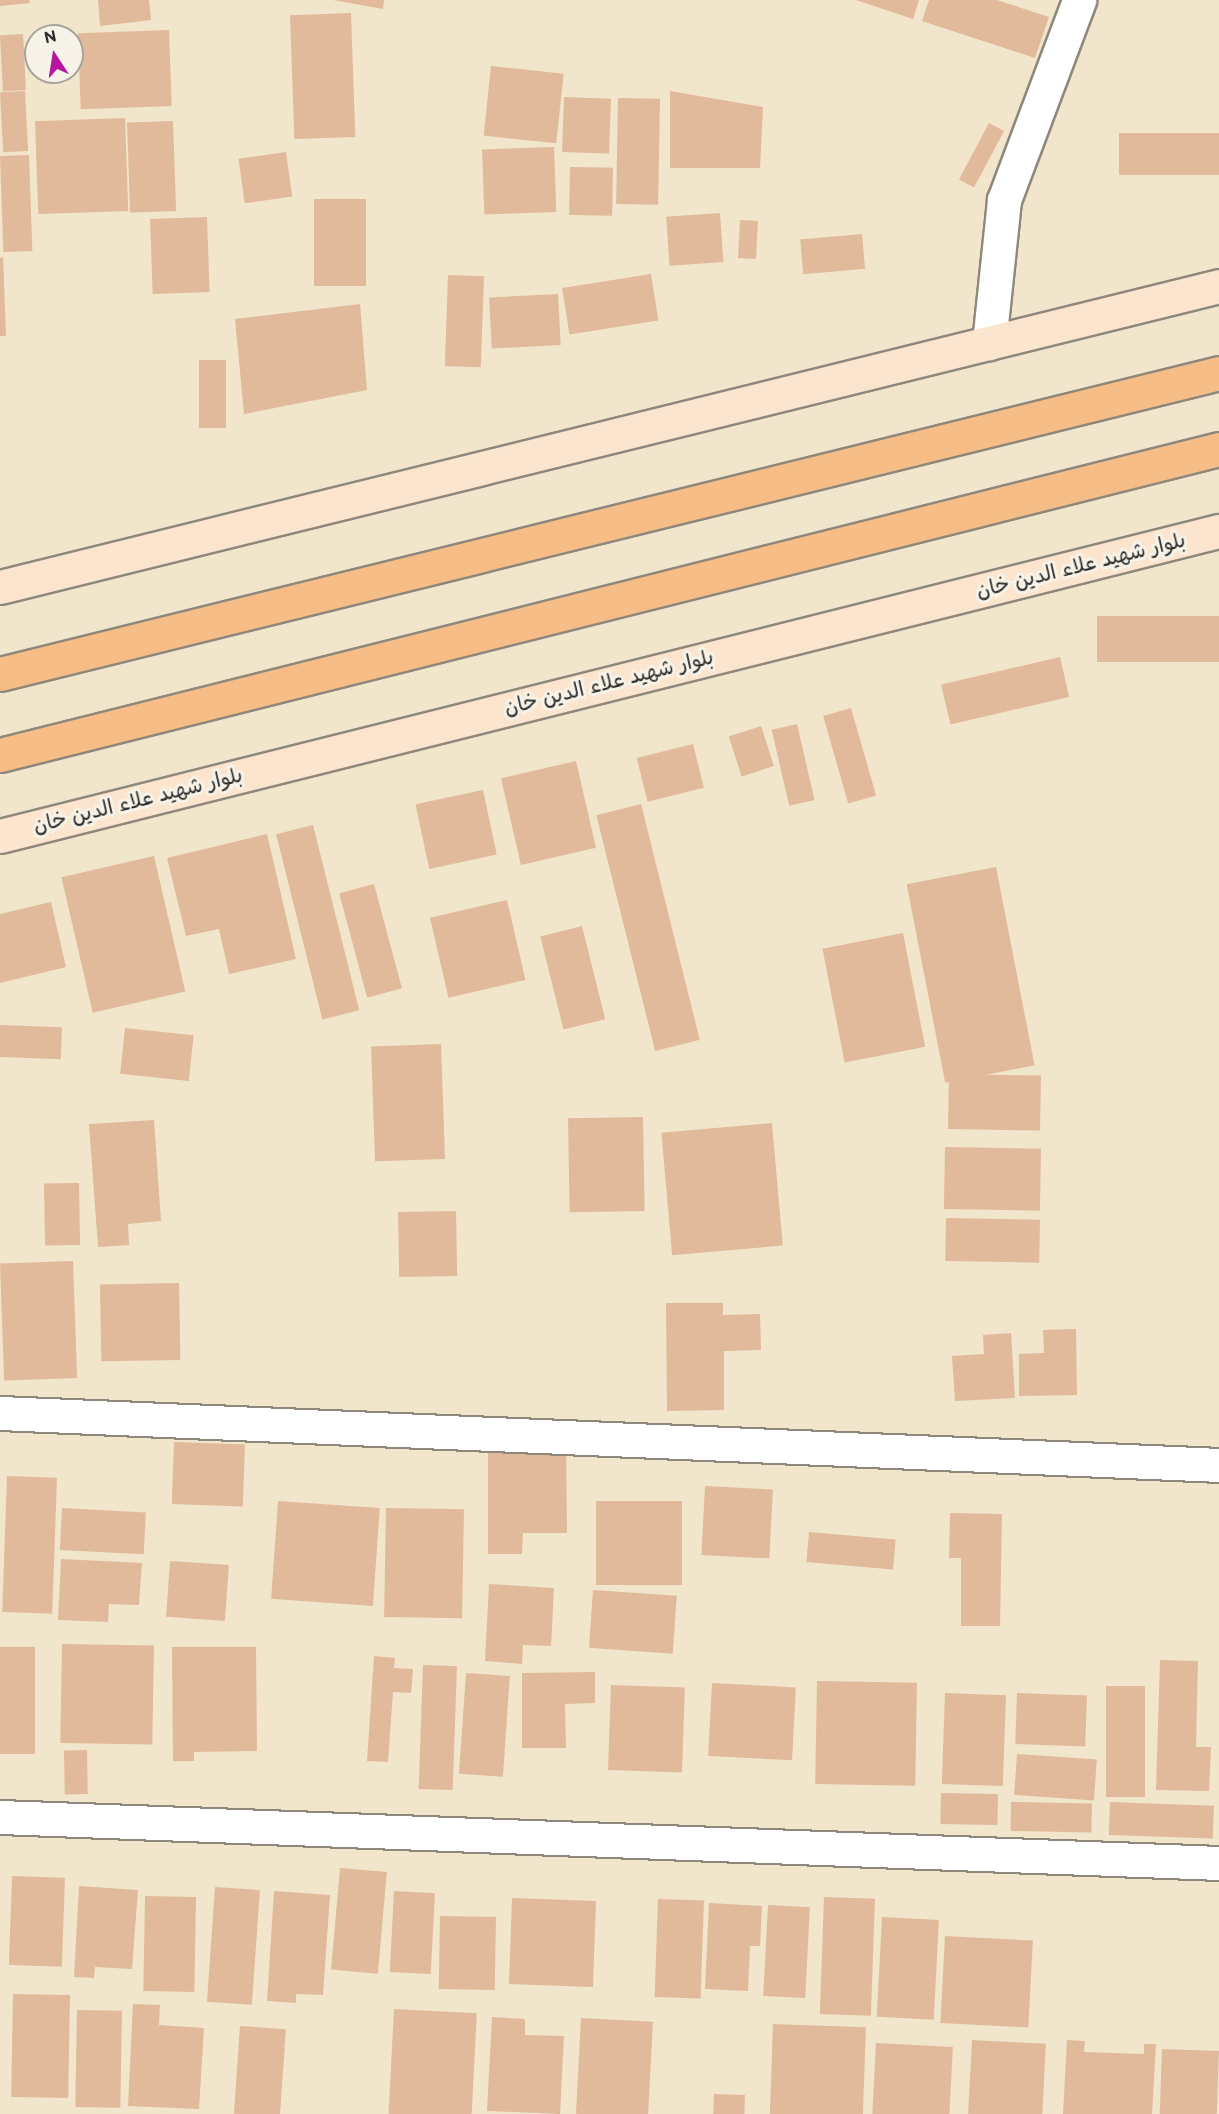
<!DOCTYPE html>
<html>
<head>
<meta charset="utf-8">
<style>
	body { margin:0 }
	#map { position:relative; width:1219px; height:2114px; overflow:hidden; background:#f1e5cc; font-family:"Balsamiq Sans","Playpen Sans Arabic",sans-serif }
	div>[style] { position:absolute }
	.building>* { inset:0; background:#e1ba9b; transform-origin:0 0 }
	.roads { filter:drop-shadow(2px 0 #8e887c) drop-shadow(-2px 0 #8e887c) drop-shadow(0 2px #8e887c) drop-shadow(0 -2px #8e887c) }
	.street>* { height:33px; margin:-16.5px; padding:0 16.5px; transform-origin:16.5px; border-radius:16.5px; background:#fff }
	.secondary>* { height:33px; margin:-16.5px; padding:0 16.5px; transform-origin:16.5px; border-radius:16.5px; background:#fbe5cf }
	.highway>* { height:33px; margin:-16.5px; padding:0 16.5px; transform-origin:16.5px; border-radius:16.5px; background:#f6be86 }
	span { translate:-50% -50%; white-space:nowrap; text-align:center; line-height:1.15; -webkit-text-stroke:6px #f7f3e8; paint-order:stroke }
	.street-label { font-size:21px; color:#2b2b2b }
	.north { position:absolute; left:24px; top:24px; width:60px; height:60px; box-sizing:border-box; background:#f7f3e8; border:2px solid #a5a39c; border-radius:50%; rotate:348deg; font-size:16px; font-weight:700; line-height:24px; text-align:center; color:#2b2b2b }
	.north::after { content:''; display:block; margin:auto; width:21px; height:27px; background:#b5179e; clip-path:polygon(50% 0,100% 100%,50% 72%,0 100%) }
</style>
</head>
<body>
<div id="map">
	<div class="building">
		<i style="clip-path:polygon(0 0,29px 0,30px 3px,0 6px)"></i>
		<i style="clip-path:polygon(98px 0,149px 0,151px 20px,100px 26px)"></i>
		<i style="clip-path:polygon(333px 0,384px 0,383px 9px)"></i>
		<i style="clip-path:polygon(856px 0,919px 0,913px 19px)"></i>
		<i style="clip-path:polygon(929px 0,997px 0,1049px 17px,1035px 58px,922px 21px)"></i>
		<i style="left:351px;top:13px;width:124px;height:61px;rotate:88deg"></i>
		<i style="left:169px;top:30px;width:76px;height:91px;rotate:88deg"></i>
		<i style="left:23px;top:34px;width:56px;height:23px;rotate:87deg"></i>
		<i style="left:491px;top:66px;width:73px;height:70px;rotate:6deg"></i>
		<i style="left:25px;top:91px;width:60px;height:25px;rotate:87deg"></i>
		<i style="clip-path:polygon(670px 91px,763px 107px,760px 168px,670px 168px)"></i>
		<i style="left:564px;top:97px;width:47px;height:55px;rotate:2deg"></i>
		<i style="left:618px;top:98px;width:42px;height:106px;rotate:1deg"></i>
		<i style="left:125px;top:118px;width:93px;height:90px;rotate:88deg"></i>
		<i style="left:173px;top:121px;width:90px;height:46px;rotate:88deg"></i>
		<i style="left:989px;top:123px;width:17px;height:64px;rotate:28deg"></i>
		<i style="left:1219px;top:133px;width:42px;height:100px;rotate:90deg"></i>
		<i style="left:554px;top:147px;width:65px;height:72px;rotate:88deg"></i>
		<i style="left:286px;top:152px;width:45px;height:48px;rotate:82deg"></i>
		<i style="left:29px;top:155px;width:96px;height:29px;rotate:88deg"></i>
		<i style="left:570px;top:167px;width:43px;height:48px;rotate:1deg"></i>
		<i style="left:314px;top:199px;width:52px;height:87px"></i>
		<i style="left:720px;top:213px;width:49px;height:54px;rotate:86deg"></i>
		<i style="left:207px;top:217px;width:75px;height:57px;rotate:88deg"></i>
		<i style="left:740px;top:220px;width:18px;height:38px;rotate:3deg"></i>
		<i style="left:862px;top:234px;width:35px;height:62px;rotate:85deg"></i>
		<i style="clip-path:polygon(3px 257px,6px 336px,0 336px,0 258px)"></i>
		<i style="left:651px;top:274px;width:47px;height:90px;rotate:81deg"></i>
		<i style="left:448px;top:275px;width:36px;height:91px;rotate:2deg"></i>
		<i style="left:558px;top:294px;width:51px;height:69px;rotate:87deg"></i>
		<i style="clip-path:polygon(360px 304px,367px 390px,244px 414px,235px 319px)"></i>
		<i style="left:199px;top:360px;width:27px;height:68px"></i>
		<i style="left:1219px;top:616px;width:46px;height:122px;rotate:90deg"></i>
		<i style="left:1060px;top:657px;width:41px;height:122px;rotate:77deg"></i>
		<i style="left:851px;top:708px;width:91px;height:29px;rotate:74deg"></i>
		<i style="left:797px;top:724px;width:78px;height:26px;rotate:77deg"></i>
		<i style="left:761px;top:726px;width:42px;height:34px;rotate:72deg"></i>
		<i style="left:693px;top:744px;width:45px;height:58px;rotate:76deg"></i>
		<i style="left:576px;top:761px;width:89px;height:77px;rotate:77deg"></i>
		<i style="left:483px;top:790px;width:66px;height:69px;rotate:78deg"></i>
		<i style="left:641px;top:804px;width:243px;height:46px;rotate:76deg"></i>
		<i style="left:313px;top:825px;width:191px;height:38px;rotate:76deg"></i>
		<i style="clip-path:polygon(267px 834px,296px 959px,229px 974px,219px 929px,186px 936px,167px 858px)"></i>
		<i style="left:154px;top:856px;width:139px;height:95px;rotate:77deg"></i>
		<i style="left:996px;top:867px;width:202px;height:91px;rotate:79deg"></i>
		<i style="left:374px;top:884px;width:108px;height:36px;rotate:75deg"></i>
		<i style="left:507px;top:900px;width:82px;height:79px;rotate:77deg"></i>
		<i style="clip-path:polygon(51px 902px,66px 967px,0 983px,0 914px)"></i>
		<i style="left:582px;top:926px;width:96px;height:43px;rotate:76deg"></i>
		<i style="left:903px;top:933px;width:116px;height:82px;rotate:79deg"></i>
		<i style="left:0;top:1025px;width:62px;height:32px;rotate:2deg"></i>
		<i style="left:125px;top:1028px;width:69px;height:46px;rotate:6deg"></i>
		<i style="left:441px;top:1044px;width:115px;height:70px;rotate:88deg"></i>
		<i style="left:949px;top:1074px;width:92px;height:55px;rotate:1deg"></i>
		<i style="left:643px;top:1117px;width:94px;height:75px;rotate:89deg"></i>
		<i style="clip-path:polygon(154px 1120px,161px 1221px,128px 1224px,129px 1245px,98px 1247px,89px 1124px)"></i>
		<i style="left:772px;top:1123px;width:123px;height:111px;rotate:85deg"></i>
		<i style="left:945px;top:1147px;width:96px;height:62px;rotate:1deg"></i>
		<i style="left:79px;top:1183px;width:62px;height:35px;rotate:89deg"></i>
		<i style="left:456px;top:1211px;width:65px;height:58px;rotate:89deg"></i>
		<i style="left:946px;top:1218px;width:94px;height:43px;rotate:1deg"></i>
		<i style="left:73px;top:1261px;width:117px;height:73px;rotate:88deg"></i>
		<i style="left:179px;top:1283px;width:77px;height:79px;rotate:89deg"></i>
		<i style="clip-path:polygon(666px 1303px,723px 1303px,723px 1315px,760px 1314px,761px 1350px,724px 1351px,724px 1410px,667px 1411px)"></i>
		<i style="clip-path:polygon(1076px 1329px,1077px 1395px,1019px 1396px,1019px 1354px,1044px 1353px,1043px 1330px)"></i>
		<i style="clip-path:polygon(1011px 1333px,1015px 1398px,955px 1401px,952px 1356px,984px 1354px,983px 1335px)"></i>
		<i style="clip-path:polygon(566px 1440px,567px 1533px,523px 1533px,522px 1554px,488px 1554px,488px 1441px)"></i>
		<i style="left:174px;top:1442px;width:71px;height:62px;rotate:2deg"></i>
		<i style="left:7px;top:1476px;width:50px;height:136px;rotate:2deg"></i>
		<i style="left:705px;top:1486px;width:68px;height:69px;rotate:3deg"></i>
		<i style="left:278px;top:1501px;width:102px;height:98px;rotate:4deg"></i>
		<i style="left:596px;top:1501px;width:86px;height:84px"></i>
		<i style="left:62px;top:1508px;width:84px;height:42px;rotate:3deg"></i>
		<i style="left:386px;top:1508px;width:78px;height:109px;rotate:1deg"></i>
		<i style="clip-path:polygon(950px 1513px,1002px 1514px,1000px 1626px,961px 1626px,961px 1558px,949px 1558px)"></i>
		<i style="left:809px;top:1532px;width:87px;height:30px;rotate:5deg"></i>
		<i style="clip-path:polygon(61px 1559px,142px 1563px,139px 1605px,109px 1604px,108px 1622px,58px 1620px)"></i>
		<i style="left:170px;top:1561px;width:59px;height:56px;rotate:4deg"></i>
		<i style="clip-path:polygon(489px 1584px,554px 1588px,551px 1646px,523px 1645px,522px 1664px,485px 1661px)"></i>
		<i style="left:593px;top:1590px;width:84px;height:58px;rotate:4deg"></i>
		<i style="left:62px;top:1644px;width:92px;height:99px;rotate:1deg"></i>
		<i style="left:0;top:1647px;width:35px;height:107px"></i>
		<i style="clip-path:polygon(172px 1647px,256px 1647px,257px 1751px,194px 1752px,194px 1761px,173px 1761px)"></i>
		<i style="clip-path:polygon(374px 1656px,395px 1658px,394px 1668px,413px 1669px,411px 1693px,393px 1692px,388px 1762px,367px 1761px)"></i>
		<i style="clip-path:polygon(1160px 1660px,1198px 1661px,1196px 1747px,1211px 1747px,1209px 1791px,1156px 1790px)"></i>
		<i style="left:423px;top:1665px;width:34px;height:124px;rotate:2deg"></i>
		<i style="clip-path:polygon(595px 1672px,595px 1703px,565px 1704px,566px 1748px,522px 1748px,522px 1673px)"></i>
		<i style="left:466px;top:1673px;width:44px;height:101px;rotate:4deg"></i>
		<i style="left:817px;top:1681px;width:100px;height:103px;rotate:1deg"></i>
		<i style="left:712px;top:1683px;width:84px;height:73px;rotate:3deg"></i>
		<i style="left:611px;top:1685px;width:74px;height:85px;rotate:2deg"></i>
		<i style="left:1145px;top:1686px;width:111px;height:39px;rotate:90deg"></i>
		<i style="left:945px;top:1693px;width:61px;height:91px;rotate:2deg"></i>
		<i style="left:1017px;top:1693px;width:70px;height:51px;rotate:2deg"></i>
		<i style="left:87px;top:1750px;width:44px;height:23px;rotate:89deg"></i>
		<i style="left:1017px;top:1754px;width:80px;height:41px;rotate:4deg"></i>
		<i style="left:941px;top:1793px;width:57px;height:31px;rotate:1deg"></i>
		<i style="left:1011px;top:1802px;width:81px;height:29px;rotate:1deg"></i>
		<i style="left:1110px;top:1802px;width:104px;height:33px;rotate:2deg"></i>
		<i style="left:340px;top:1868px;width:47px;height:102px;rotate:5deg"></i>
		<i style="left:12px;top:1876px;width:53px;height:89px;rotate:2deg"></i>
		<i style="clip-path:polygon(79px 1886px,138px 1890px,132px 1969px,95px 1967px,94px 1978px,74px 1977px)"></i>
		<i style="left:215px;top:1887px;width:45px;height:115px;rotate:4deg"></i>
		<i style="clip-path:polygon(274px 1891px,330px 1895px,323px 1995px,296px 1994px,296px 2003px,267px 2001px)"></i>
		<i style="left:394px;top:1891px;width:41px;height:81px;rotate:3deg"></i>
		<i style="left:145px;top:1896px;width:51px;height:95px;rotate:1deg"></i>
		<i style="left:824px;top:1897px;width:51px;height:117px;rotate:2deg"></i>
		<i style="left:512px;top:1898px;width:84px;height:86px;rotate:2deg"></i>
		<i style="left:658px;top:1899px;width:46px;height:98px;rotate:2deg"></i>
		<i style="clip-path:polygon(709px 1903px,762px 1906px,760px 1946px,750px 1946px,748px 1991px,705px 1989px)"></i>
		<i style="left:768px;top:1905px;width:42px;height:91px;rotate:3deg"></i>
		<i style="left:440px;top:1916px;width:56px;height:73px;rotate:1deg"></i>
		<i style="left:882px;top:1917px;width:57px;height:100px;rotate:3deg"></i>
		<i style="left:945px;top:1936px;width:88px;height:87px;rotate:3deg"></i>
		<i style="left:13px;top:1994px;width:57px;height:103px;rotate:1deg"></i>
		<i style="clip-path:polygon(133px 2004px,160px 2005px,159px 2025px,204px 2028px,199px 2109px,128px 2106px)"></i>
		<i style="left:394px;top:2009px;width:83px;height:105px;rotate:3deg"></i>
		<i style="left:77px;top:2010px;width:45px;height:97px;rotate:1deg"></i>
		<i style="clip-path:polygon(492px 2017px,525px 2019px,525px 2035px,564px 2036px,560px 2114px,487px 2111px)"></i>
		<i style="left:581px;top:2018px;width:72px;height:96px;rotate:3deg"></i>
		<i style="left:773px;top:2024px;width:93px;height:90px;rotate:2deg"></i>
		<i style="left:240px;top:2026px;width:46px;height:88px;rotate:4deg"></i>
		<i style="left:972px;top:2040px;width:74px;height:74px;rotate:3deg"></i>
		<i style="clip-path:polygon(1067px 2040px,1085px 2041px,1084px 2052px,1144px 2054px,1144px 2044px,1156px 2044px,1152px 2114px,1063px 2114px)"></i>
		<i style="left:876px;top:2043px;width:77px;height:71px;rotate:3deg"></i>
		<i style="left:1162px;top:2049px;width:57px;height:65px;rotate:2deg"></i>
		<i style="left:714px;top:2094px;width:31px;height:20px;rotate:2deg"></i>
	</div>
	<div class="roads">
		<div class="street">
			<i style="left:989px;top:343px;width:144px;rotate:-84deg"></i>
			<i style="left:1004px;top:200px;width:214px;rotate:-69.4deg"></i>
			<i style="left:0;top:1413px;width:1220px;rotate:2.44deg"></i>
			<i style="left:0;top:1817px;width:1220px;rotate:2.16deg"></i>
		</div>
		<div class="secondary">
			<i style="left:0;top:587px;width:1256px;rotate:-13.87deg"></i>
			<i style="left:0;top:836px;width:1257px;rotate:-14.05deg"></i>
		</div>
		<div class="highway">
			<i style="left:0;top:674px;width:1256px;rotate:-13.87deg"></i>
			<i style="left:0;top:755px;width:1257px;rotate:-14.09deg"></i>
		</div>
	</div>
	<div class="street-label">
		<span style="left:1081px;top:566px;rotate:-14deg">بلوار شهید علاء الدین خان</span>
		<span style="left:609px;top:683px;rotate:-14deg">بلوار شهید علاء الدین خان</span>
		<span style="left:138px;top:801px;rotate:-14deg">بلوار شهید علاء الدین خان</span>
	</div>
	<div class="north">N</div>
</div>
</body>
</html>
